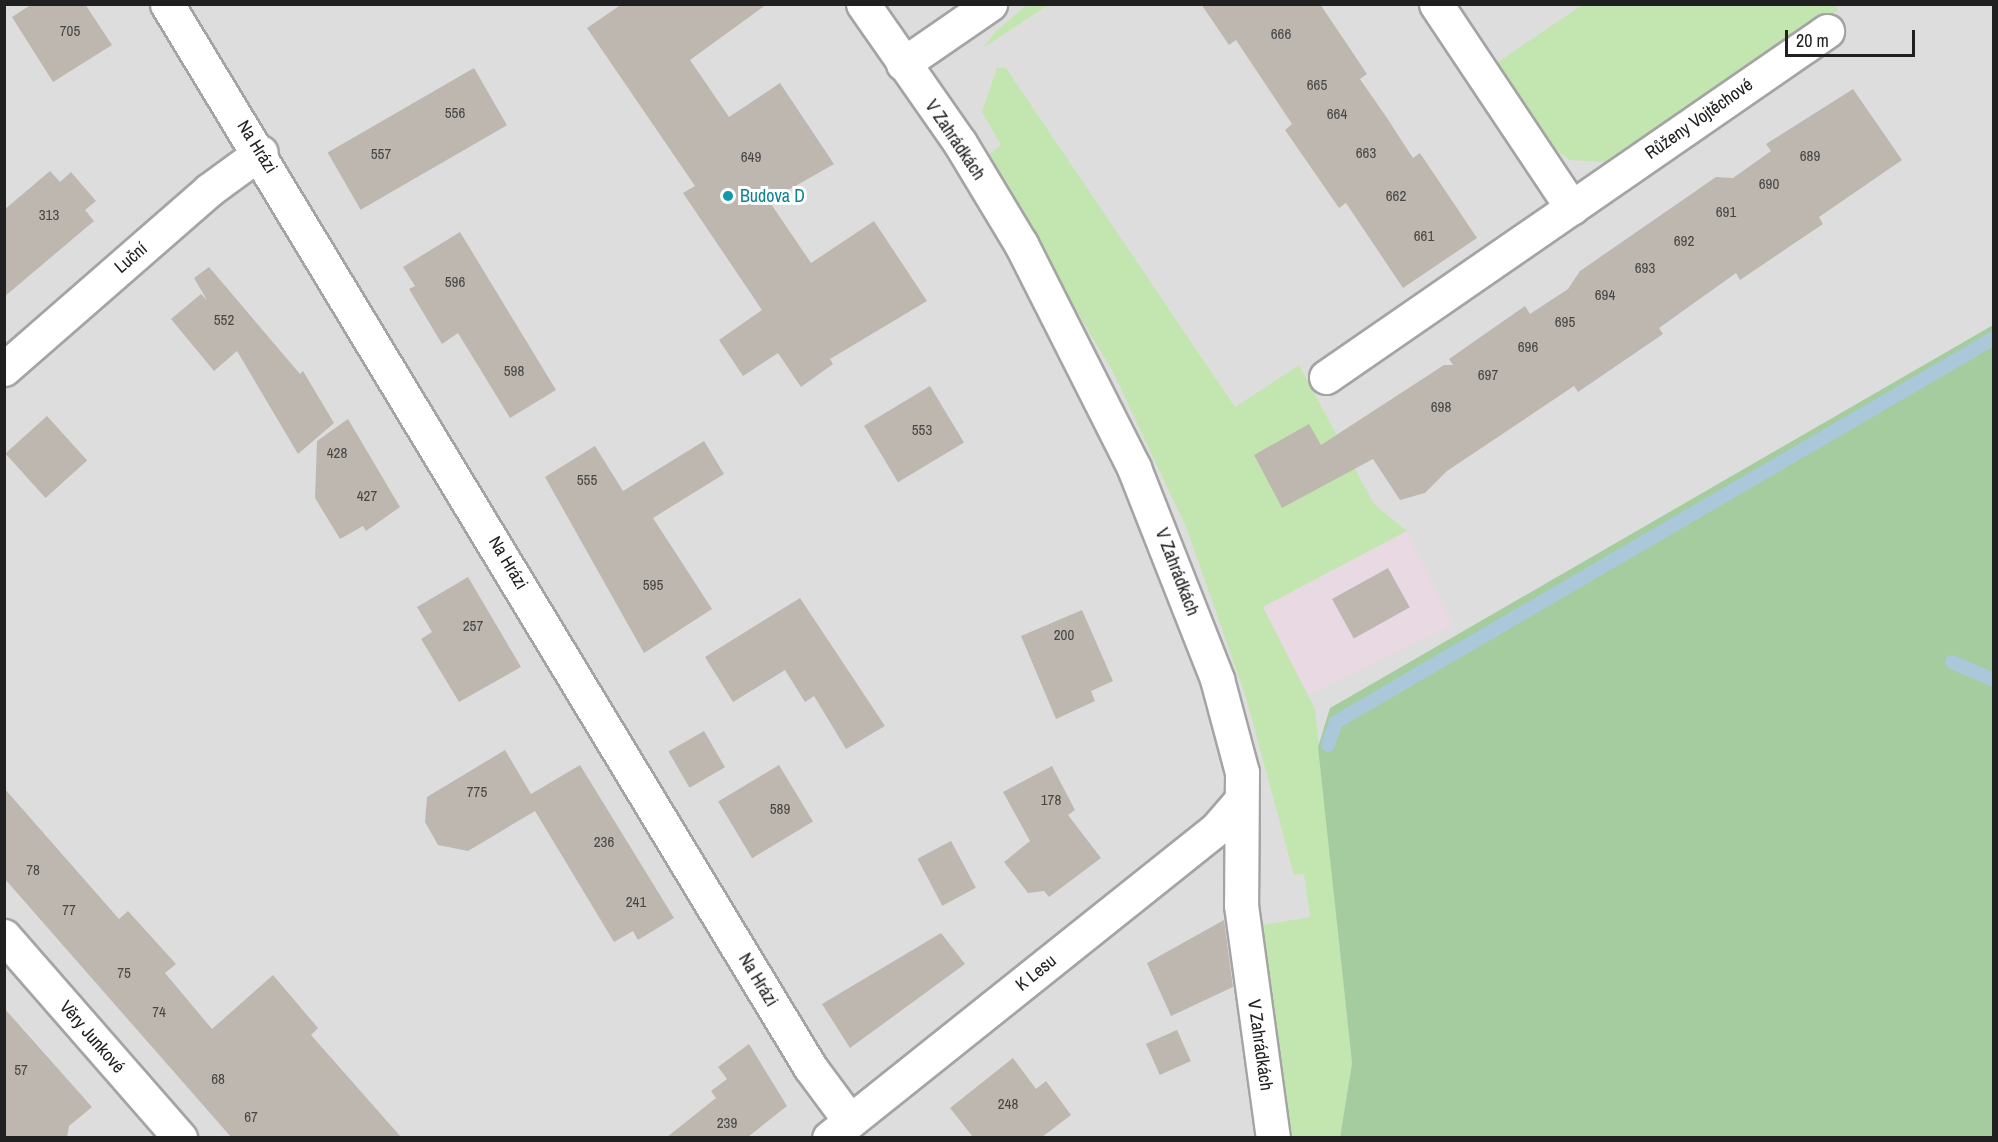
<!DOCTYPE html>
<html>
<head>
<meta charset="utf-8">
<style>
	body { margin:0 }
	#map { position:relative; width:1998px; height:1142px; overflow:hidden; background:#f0eee7; font-family:"Archivo Narrow",sans-serif }
	div>[style] { position:absolute }
	.residential>* { inset:0; background:#dedddd }
	.industrial>* { inset:0; background:#e8d9e3; transform-origin:0 0 }
	.grass>* { inset:0; background:#c3e6b1 }
	.forest>* { inset:0; background:#a5cc9e }
	.stream>* { height:14px; margin:-7px; padding:0 7px; transform-origin:7px; border-radius:7px; background:#aac8da }
	.building>* { inset:0; background:#bdb7b0; transform-origin:0 0 }
	.roads { filter:drop-shadow(2px 0 #a4a4a4) drop-shadow(-2px 0 #a4a4a4) drop-shadow(0 2px #a4a4a4) drop-shadow(0 -2px #a4a4a4) }
	.minor>* { height:33px; margin:-16.5px; padding:0 16.5px; transform-origin:16.5px; border-radius:16.5px; background:#fff }
	.dots>* { width:16px; height:16px; translate:-50% -50%; box-sizing:border-box; border:3px solid #fff; border-radius:50% }
	span { translate:-50% -50%; white-space:nowrap; text-align:center; line-height:1.15; -webkit-text-stroke:6px #fff; paint-order:stroke }
	.number-label { font-size:15px; color:#474644 }
	.number-label span { -webkit-text-stroke-width:0 }
	.street-label { font-size:18px; color:#202020 }
	.culture-label { font-size:18px; color:#0d838f }
	.left { translate:0 -50%; text-align:left }
	.frame { position:absolute; inset:0; border:6px solid #202020; pointer-events:none }
	.scale { position:absolute; left:1785px; top:30px; width:130px; height:27px; box-sizing:border-box; border:3px solid #202020; border-top:0; padding-left:8px; font-size:18px; line-height:21px; white-space:nowrap; color:#202020; -webkit-text-stroke:4px #fff; paint-order:stroke }
</style>
</head>
<body>
<div id="map">
	<div class="residential">
		<i style="clip-path:polygon(5px 5px,1993px 5px,1993px 325px,1330px 708px,1330px 863px,1352px 1063px,1340px 1137px,5px 1138px)"></i>
	</div>
	<div class="industrial">
		<i style="left:1407px;top:531px;width:104px;height:163px;rotate:64deg"></i>
	</div>
	<div class="grass">
		<i style="clip-path:polygon(1028px 4px,1048px 5px,983px 48px,996px 31px)"></i>
		<i style="clip-path:polygon(1834px 4px,1838px 10px,1607px 162px,1570px 160px,1540px 139px,1492px 66px,1582px 5px)"></i>
		<i style="clip-path:polygon(997px 68px,1006px 68px,1235px 407px,1299px 365px,1374px 504px,1407px 531px,1263px 607px,1315px 709px,1352px 1063px,1340px 1137px,1288px 1137px,1257px 926px,1310px 917px,1304px 874px,1294px 875px,1246px 697px,1186px 527px,1113px 372px,985px 157px,1001px 145px,982px 112px)"></i>
	</div>
	<div class="forest">
		<i style="clip-path:polygon(1993px 325px,1993px 1137px,1340px 1137px,1352px 1063px,1318px 747px,1330px 708px)"></i>
	</div>
	<div class="stream">
		<i style="left:1952px;top:662px;width:46px;rotate:23.2deg"></i>
		<i style="left:1328px;top:745px;width:24px;rotate:-71deg"></i>
		<i style="left:1336px;top:722px;width:762px;rotate:-30.27deg"></i>
	</div>
	<div class="building">
		<i style="clip-path:polygon(32px 4px,85px 4px,112px 45px,53px 82px,12px 17px)"></i>
		<i style="clip-path:polygon(622px 4px,767px 4px,690px 60px,729px 117px,780px 83px,834px 164px,769px 201px,811px 263px,874px 221px,927px 301px,830px 359px,833px 364px,801px 387px,778px 353px,743px 376px,719px 340px,762px 310px,683px 193px,695px 186px,587px 28px)"></i>
		<i style="clip-path:polygon(1201px 4px,1320px 4px,1367px 74px,1360px 79px,1387px 118px,1413px 158px,1420px 153px,1477px 238px,1403px 288px,1346px 203px,1339px 208px,1285px 130px,1292px 124px,1236px 40px,1229px 45px)"></i>
		<i style="left:474px;top:68px;width:66px;height:169px;rotate:60deg"></i>
		<i style="clip-path:polygon(1853px 89px,1902px 160px,1819px 217px,1823px 224px,1740px 280px,1736px 273px,1659px 328px,1663px 334px,1578px 392px,1574px 386px,1447px 471px,1425px 493px,1400px 500px,1373px 459px,1282px 508px,1254px 455px,1309px 424px,1321px 445px,1444px 365px,1453px 365px,1449px 359px,1525px 306px,1530px 314px,1568px 289px,1580px 271px,1606px 253px,1716px 177px,1733px 178px,1771px 151px,1766px 144px)"></i>
		<i style="clip-path:polygon(50px 171px,60px 182px,71px 172px,96px 201px,85px 210px,94px 221px,4px 297px,4px 210px)"></i>
		<i style="clip-path:polygon(460px 232px,556px 390px,510px 418px,458px 333px,442px 344px,409px 289px,415px 286px,403px 267px)"></i>
		<i style="clip-path:polygon(209px 267px,300px 374px,303px 371px,334px 423px,298px 454px,237px 351px,214px 371px,171px 319px,201px 294px,207px 300px,194px 278px)"></i>
		<i style="left:930px;top:386px;width:66px;height:77px;rotate:59deg"></i>
		<i style="left:47px;top:416px;width:60px;height:56px;rotate:48deg"></i>
		<i style="clip-path:polygon(348px 419px,400px 507px,366px 531px,363px 526px,340px 539px,315px 498px,317px 441px)"></i>
		<i style="clip-path:polygon(704px 441px,724px 474px,653px 518px,712px 609px,644px 653px,545px 477px,595px 446px,623px 491px)"></i>
		<i style="left:1388px;top:568px;width:45px;height:64px;rotate:61deg"></i>
		<i style="clip-path:polygon(468px 577px,521px 667px,459px 702px,421px 639px,432px 632px,417px 607px)"></i>
		<i style="clip-path:polygon(800px 598px,885px 726px,846px 749px,814px 696px,805px 702px,785px 670px,733px 702px,705px 657px)"></i>
		<i style="clip-path:polygon(1082px 610px,1113px 681px,1091px 691px,1095px 701px,1056px 719px,1021px 636px)"></i>
		<i style="left:704px;top:731px;width:42px;height:41px;rotate:60deg"></i>
		<i style="clip-path:polygon(505px 750px,531px 794px,580px 765px,674px 918px,638px 940px,633px 931px,614px 942px,535px 811px,468px 851px,438px 845px,425px 822px,427px 797px)"></i>
		<i style="left:779px;top:765px;width:66px;height:71px;rotate:59deg"></i>
		<i style="clip-path:polygon(1052px 766px,1075px 810px,1068px 815px,1101px 858px,1049px 897px,1044px 891px,1028px 893px,1004px 862px,1030px 841px,1003px 792px)"></i>
		<i style="clip-path:polygon(4px 788px,119px 919px,128px 911px,176px 964px,165px 973px,212px 1029px,273px 975px,318px 1028px,311px 1035px,401px 1137px,231px 1137px,4px 878px)"></i>
		<i style="left:951px;top:841px;width:53px;height:38px;rotate:62deg"></i>
		<i style="clip-path:polygon(1224px 920px,1233px 987px,1171px 1016px,1147px 963px)"></i>
		<i style="clip-path:polygon(941px 933px,965px 964px,850px 1048px,822px 1004px)"></i>
		<i style="clip-path:polygon(4px 1008px,92px 1107px,69px 1126px,67px 1137px,4px 1137px)"></i>
		<i style="left:1177px;top:1030px;width:34px;height:34px;rotate:66deg"></i>
		<i style="clip-path:polygon(749px 1044px,787px 1106px,748px 1137px,667px 1137px,716px 1098px,711px 1091px,727px 1079px,718px 1067px)"></i>
		<i style="clip-path:polygon(1013px 1058px,1036px 1089px,1046px 1081px,1071px 1115px,1042px 1137px,973px 1137px,950px 1108px)"></i>
	</div>
	<div class="roads">
		<div class="minor">
			<i style="left:167px;top:4px;width:1242px;rotate:58.83deg"></i>
			<i style="left:810px;top:1067px;width:67px;rotate:53.5deg"></i>
			<i style="left:863px;top:4px;width:169px;rotate:55.1deg"></i>
			<i style="left:960px;top:143px;width:118px;rotate:58.9deg"></i>
			<i style="left:1021px;top:244px;width:251px;rotate:63.2deg"></i>
			<i style="left:1134px;top:468px;width:227px;rotate:68.5deg"></i>
			<i style="left:1217px;top:679px;width:96px;rotate:75deg"></i>
			<i style="left:1242px;top:772px;width:133px;rotate:90.4deg"></i>
			<i style="left:1241px;top:905px;width:235px;rotate:82.2deg"></i>
			<i style="left:1436px;top:4px;width:245px;rotate:56.3deg"></i>
			<i style="left:903px;top:64px;width:106px;rotate:-34.6deg"></i>
			<i style="left:4px;top:369px;width:272px;rotate:-41.1deg"></i>
			<i style="left:209px;top:190px;width:64px;rotate:-36.2deg"></i>
			<i style="left:1326px;top:377px;width:609px;rotate:-34.63deg"></i>
			<i style="left:4px;top:936px;width:268px;rotate:48.9deg"></i>
			<i style="left:829px;top:1138px;width:495px;rotate:-38.6deg"></i>
			<i style="left:1216px;top:829px;width:33px;rotate:-49deg"></i>
		</div>
	</div>
	<div class="dots">
		<i style="left:728px;top:196px;background:#0f9aa8"></i>
	</div>
	<div class="number-label">
		<span style="left:70px;top:31px">705</span>
		<span style="left:1281px;top:34px">666</span>
		<span style="left:1317px;top:85px">665</span>
		<span style="left:455px;top:113px">556</span>
		<span style="left:1337px;top:114px">664</span>
		<span style="left:1366px;top:153px">663</span>
		<span style="left:381px;top:154px">557</span>
		<span style="left:1810px;top:156px">689</span>
		<span style="left:751px;top:157px">649</span>
		<span style="left:1769px;top:184px">690</span>
		<span style="left:1396px;top:196px">662</span>
		<span style="left:1726px;top:212px">691</span>
		<span style="left:49px;top:215px">313</span>
		<span style="left:1424px;top:236px">661</span>
		<span style="left:1684px;top:241px">692</span>
		<span style="left:1645px;top:268px">693</span>
		<span style="left:455px;top:282px">596</span>
		<span style="left:1605px;top:295px">694</span>
		<span style="left:224px;top:320px">552</span>
		<span style="left:1565px;top:322px">695</span>
		<span style="left:1528px;top:347px">696</span>
		<span style="left:514px;top:371px">598</span>
		<span style="left:1488px;top:375px">697</span>
		<span style="left:1441px;top:407px">698</span>
		<span style="left:922px;top:430px">553</span>
		<span style="left:337px;top:453px">428</span>
		<span style="left:587px;top:480px">555</span>
		<span style="left:367px;top:496px">427</span>
		<span style="left:653px;top:585px">595</span>
		<span style="left:473px;top:626px">257</span>
		<span style="left:1064px;top:635px">200</span>
		<span style="left:477px;top:792px">775</span>
		<span style="left:1051px;top:800px">178</span>
		<span style="left:780px;top:809px">589</span>
		<span style="left:604px;top:842px">236</span>
		<span style="left:33px;top:870px">78</span>
		<span style="left:636px;top:902px">241</span>
		<span style="left:69px;top:910px">77</span>
		<span style="left:124px;top:973px">75</span>
		<span style="left:159px;top:1012px">74</span>
		<span style="left:21px;top:1070px">57</span>
		<span style="left:218px;top:1079px">68</span>
		<span style="left:1008px;top:1104px">248</span>
		<span style="left:251px;top:1117px">67</span>
		<span style="left:727px;top:1123px">239</span>
	</div>
	<div class="street-label">
		<span style="left:1699px;top:119px;rotate:-35deg">Růženy Vojtěchové</span>
		<span style="left:955px;top:140px;rotate:56deg">V Zahrádkách</span>
		<span style="left:257px;top:147px;rotate:58deg">Na Hrázi</span>
		<span style="left:131px;top:258px;rotate:-41deg">Luční</span>
		<span style="left:508px;top:563px;rotate:59deg">Na Hrázi</span>
		<span style="left:1177px;top:572px;rotate:69deg">V Zahrádkách</span>
		<span style="left:1036px;top:973px;rotate:-39deg">K Lesu</span>
		<span style="left:758px;top:980px;rotate:59deg">Na Hrázi</span>
		<span style="left:92px;top:1037px;rotate:49deg">Věry Junkové</span>
		<span style="left:1260px;top:1045px;rotate:82deg">V Zahrádkách</span>
	</div>
	<div class="culture-label">
		<span class="left" style="left:740px;top:196px">Budova D</span>
	</div>
	<div class="frame"></div>
	<div class="scale">20 m</div>
</div>
</body>
</html>
